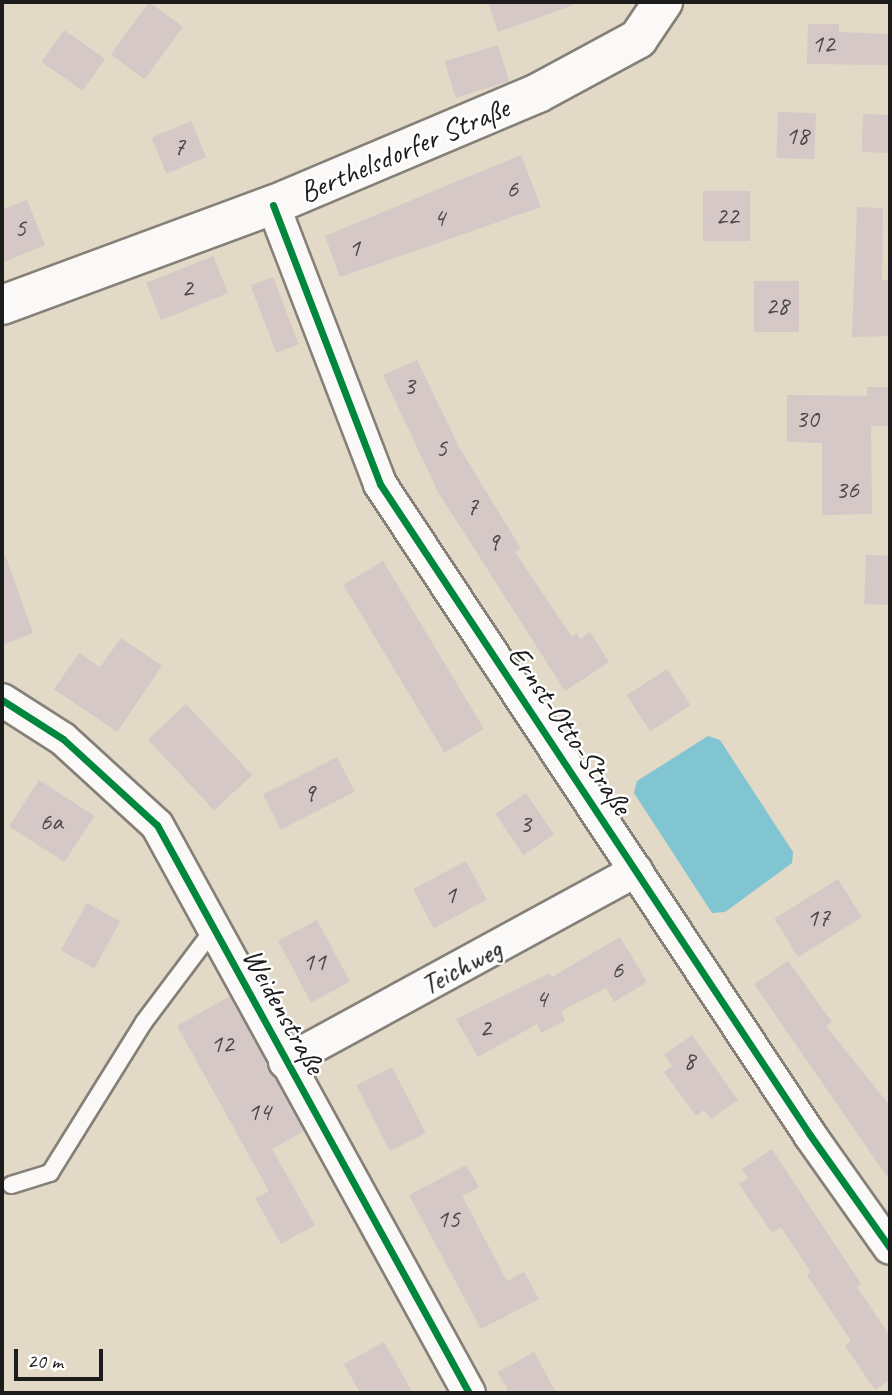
<!DOCTYPE html>
<html>
<head>
<meta charset="utf-8">
<style>
	body { margin:0 }
	#map { position:relative; width:892px; height:1395px; overflow:hidden; background:#e2d9c7; font-family:Caveat,sans-serif }
	div>[style] { position:absolute }
	.water>* { inset:0; background:#81c5d2 }
	.building>* { inset:0; background:#d6c8c7; transform-origin:0 0 }
	.roads { filter:drop-shadow(2px 0 #858078) drop-shadow(-2px 0 #858078) drop-shadow(0 2px #858078) drop-shadow(0 -2px #858078) }
	.service>* { height:16px; margin:-8px; padding:0 8px; transform-origin:8px; border-radius:8px; background:#fbf9f7 }
	.minor>* { height:32px; margin:-16px; padding:0 16px; transform-origin:16px; border-radius:16px; background:#fbf9f7 }
	.tertiary>* { height:38px; margin:-19px; padding:0 19px; transform-origin:19px; border-radius:19px; background:#fbf9f7 }
	.cycleway>* { height:7px; margin:-3.5px; padding:0 3.5px; transform-origin:3.5px; border-radius:3.5px; background:#00873e }
	span { translate:-50% -50%; white-space:nowrap; text-align:center; line-height:1.15; -webkit-text-stroke:5px #fff; paint-order:stroke }
	.number-label { font-size:26px; color:#4a4747 }
	.number-label span { -webkit-text-stroke-width:0 }
	.street-label { font-size:30px; color:#1c1c1c }
	.frame { position:absolute; inset:0; border:4px solid #1c1c1c; pointer-events:none }
	.scale { position:absolute; left:14px; top:1349px; width:89px; height:32px; box-sizing:border-box; border:4px solid #1c1c1c; border-top:0; padding-left:9px; font-size:21px; line-height:24px; white-space:nowrap; color:#1c1c1c; -webkit-text-stroke:5px #fff; paint-order:stroke }
</style>
</head>
<body>
<div id="map">
	<div class="water">
		<i style="clip-path:polygon(708px 736px,720px 740px,793px 852px,792px 863px,725px 912px,712px 913px,634px 793px,637px 781px)"></i>
	</div>
	<div class="building">
		<i style="left:149px;top:2px;width:42px;height:65px;rotate:36deg"></i>
		<i style="clip-path:polygon(488px 2px,572px 2px,573px 5px,498px 32px)"></i>
		<i style="clip-path:polygon(808px 24px,839px 24px,839px 32px,890px 34px,890px 65px,807px 64px)"></i>
		<i style="left:64px;top:30px;width:50px;height:39px;rotate:35deg"></i>
		<i style="left:498px;top:45px;width:38px;height:56px;rotate:73deg"></i>
		<i style="left:778px;top:112px;width:38px;height:46px;rotate:2deg"></i>
		<i style="left:863px;top:114px;width:27px;height:38px;rotate:2deg"></i>
		<i style="left:191px;top:121px;width:39px;height:43px;rotate:67deg"></i>
		<i style="clip-path:polygon(521px 155px,541px 207px,340px 277px,325px 236px)"></i>
		<i style="left:703px;top:191px;width:47px;height:50px"></i>
		<i style="clip-path:polygon(27px 200px,45px 245px,2px 263px,2px 210px)"></i>
		<i style="clip-path:polygon(857px 207px,883px 208px,882px 280px,890px 280px,890px 336px,852px 337px)"></i>
		<i style="left:213px;top:256px;width:40px;height:72px;rotate:68deg"></i>
		<i style="left:273px;top:277px;width:72px;height:24px;rotate:69deg"></i>
		<i style="left:754px;top:281px;width:45px;height:51px"></i>
		<i style="clip-path:polygon(417px 360px,459px 447px,521px 549px,515px 552px,572px 637px,577px 633px,580px 639px,590px 632px,609px 662px,565px 691px,438px 492px,383px 375px)"></i>
		<i style="clip-path:polygon(867px 387px,890px 387px,890px 426px,871px 426px,872px 514px,822px 515px,822px 443px,787px 442px,787px 395px,867px 396px)"></i>
		<i style="clip-path:polygon(5px 555px,33px 633px,2px 645px,2px 556px)"></i>
		<i style="left:866px;top:555px;width:24px;height:49px;rotate:2deg"></i>
		<i style="left:383px;top:561px;width:196px;height:46px;rotate:59deg"></i>
		<i style="clip-path:polygon(121px 638px,162px 666px,117px 732px,54px 689px,79px 653px,100px 667px)"></i>
		<i style="left:667px;top:669px;width:43px;height:48px;rotate:57deg"></i>
		<i style="left:186px;top:704px;width:97px;height:52px;rotate:47deg"></i>
		<i style="left:337px;top:757px;width:39px;height:83px;rotate:63deg"></i>
		<i style="left:39px;top:780px;width:66px;height:55px;rotate:33deg"></i>
		<i style="left:526px;top:793px;width:50px;height:37px;rotate:56deg"></i>
		<i style="left:466px;top:861px;width:44px;height:60px;rotate:62deg"></i>
		<i style="left:838px;top:879px;width:45px;height:75px;rotate:58deg"></i>
		<i style="left:87px;top:903px;width:38px;height:54px;rotate:29deg"></i>
		<i style="left:317px;top:920px;width:70px;height:44px;rotate:62deg"></i>
		<i style="clip-path:polygon(620px 937px,647px 982px,614px 1002px,606px 988px,561px 1011px,565px 1021px,541px 1033px,537px 1024px,478px 1057px,456px 1019px,550px 973px,552px 977px)"></i>
		<i style="clip-path:polygon(788px 961px,832px 1022px,826px 1026px,890px 1106px,890px 1181px,754px 984px)"></i>
		<i style="clip-path:polygon(230px 996px,304px 1131px,272px 1149px,315px 1225px,281px 1244px,255px 1198px,269px 1191px,177px 1026px)"></i>
		<i style="clip-path:polygon(692px 1035px,738px 1100px,711px 1119px,704px 1110px,696px 1116px,664px 1072px,672px 1066px,664px 1055px)"></i>
		<i style="left:392px;top:1067px;width:74px;height:40px;rotate:63deg"></i>
		<i style="clip-path:polygon(772px 1149px,861px 1284px,857px 1287px,890px 1336px,890px 1379px,875px 1390px,845px 1346px,851px 1341px,807px 1275px,811px 1272px,781px 1227px,772px 1233px,739px 1184px,748px 1178px,742px 1169px)"></i>
		<i style="clip-path:polygon(466px 1165px,479px 1187px,462px 1196px,507px 1281px,524px 1272px,539px 1299px,481px 1329px,409px 1195px)"></i>
		<i style="clip-path:polygon(384px 1342px,413px 1393px,360px 1393px,344px 1364px)"></i>
		<i style="clip-path:polygon(534px 1352px,556px 1393px,509px 1393px,498px 1372px)"></i>
	</div>
	<div class="roads">
		<div class="service">
			<i style="left:11px;top:1185px;width:41px;rotate:-17.1deg"></i>
			<i style="left:50px;top:1173px;width:178px;rotate:-58.1deg"></i>
			<i style="left:144px;top:1022px;width:115px;rotate:-53.1deg"></i>
		</div>
		<div class="minor">
			<i style="left:273px;top:205px;width:299px;rotate:69deg"></i>
			<i style="left:380px;top:484px;width:780px;rotate:56.55deg"></i>
			<i style="left:810px;top:1135px;width:138px;rotate:54.7deg"></i>
			<i style="left:2px;top:700px;width:72px;rotate:32.6deg"></i>
			<i style="left:63px;top:739px;width:127px;rotate:42.5deg"></i>
			<i style="left:157px;top:825px;width:648px;rotate:61.22deg"></i>
			<i style="left:285px;top:1062px;width:400px;rotate:-28.6deg"></i>
		</div>
		<div class="tertiary">
			<i style="left:2px;top:305px;width:289px;rotate:-20.3deg"></i>
			<i style="left:273px;top:205px;width:288px;rotate:-22.9deg"></i>
			<i style="left:538px;top:93px;width:114px;rotate:-28.4deg"></i>
			<i style="left:638px;top:39px;width:45px;rotate:-56deg"></i>
		</div>
	</div>
	<div class="cycleway">
		<i style="left:273px;top:205px;width:299px;rotate:69deg"></i>
		<i style="left:380px;top:484px;width:780px;rotate:56.55deg"></i>
		<i style="left:810px;top:1135px;width:138px;rotate:54.7deg"></i>
		<i style="left:2px;top:700px;width:72px;rotate:32.6deg"></i>
		<i style="left:63px;top:739px;width:127px;rotate:42.5deg"></i>
		<i style="left:157px;top:825px;width:648px;rotate:61.22deg"></i>
	</div>
	<div class="number-label">
		<span style="left:823px;top:44px">12</span>
		<span style="left:797px;top:136px">18</span>
		<span style="left:179px;top:147px">7</span>
		<span style="left:512px;top:189px">6</span>
		<span style="left:727px;top:216px">22</span>
		<span style="left:439px;top:218px">4</span>
		<span style="left:20px;top:228px">5</span>
		<span style="left:354px;top:248px">1</span>
		<span style="left:187px;top:288px">2</span>
		<span style="left:777px;top:306px">28</span>
		<span style="left:409px;top:386px">3</span>
		<span style="left:807px;top:419px">30</span>
		<span style="left:441px;top:448px">5</span>
		<span style="left:847px;top:490px">36</span>
		<span style="left:472px;top:507px">7</span>
		<span style="left:493px;top:542px">9</span>
		<span style="left:309px;top:793px">9</span>
		<span style="left:51px;top:822px">6a</span>
		<span style="left:525px;top:824px">3</span>
		<span style="left:450px;top:895px">1</span>
		<span style="left:818px;top:918px">17</span>
		<span style="left:314px;top:962px">11</span>
		<span style="left:617px;top:970px">6</span>
		<span style="left:541px;top:999px">4</span>
		<span style="left:485px;top:1028px">2</span>
		<span style="left:222px;top:1044px">12</span>
		<span style="left:689px;top:1061px">8</span>
		<span style="left:259px;top:1112px">14</span>
		<span style="left:448px;top:1219px">15</span>
	</div>
	<div class="street-label">
		<span style="left:404px;top:150px;rotate:-23deg">Berthelsdorfer Straße</span>
		<span style="left:570px;top:730px;rotate:56deg">Ernst-Otto-Straße</span>
		<span style="left:461px;top:967px;rotate:-28deg">Teichweg</span>
		<span style="left:284px;top:1011px;rotate:61deg">Weidenstraße</span>
	</div>
	<div class="frame"></div>
	<div class="scale">20 m</div>
</div>
</body>
</html>
